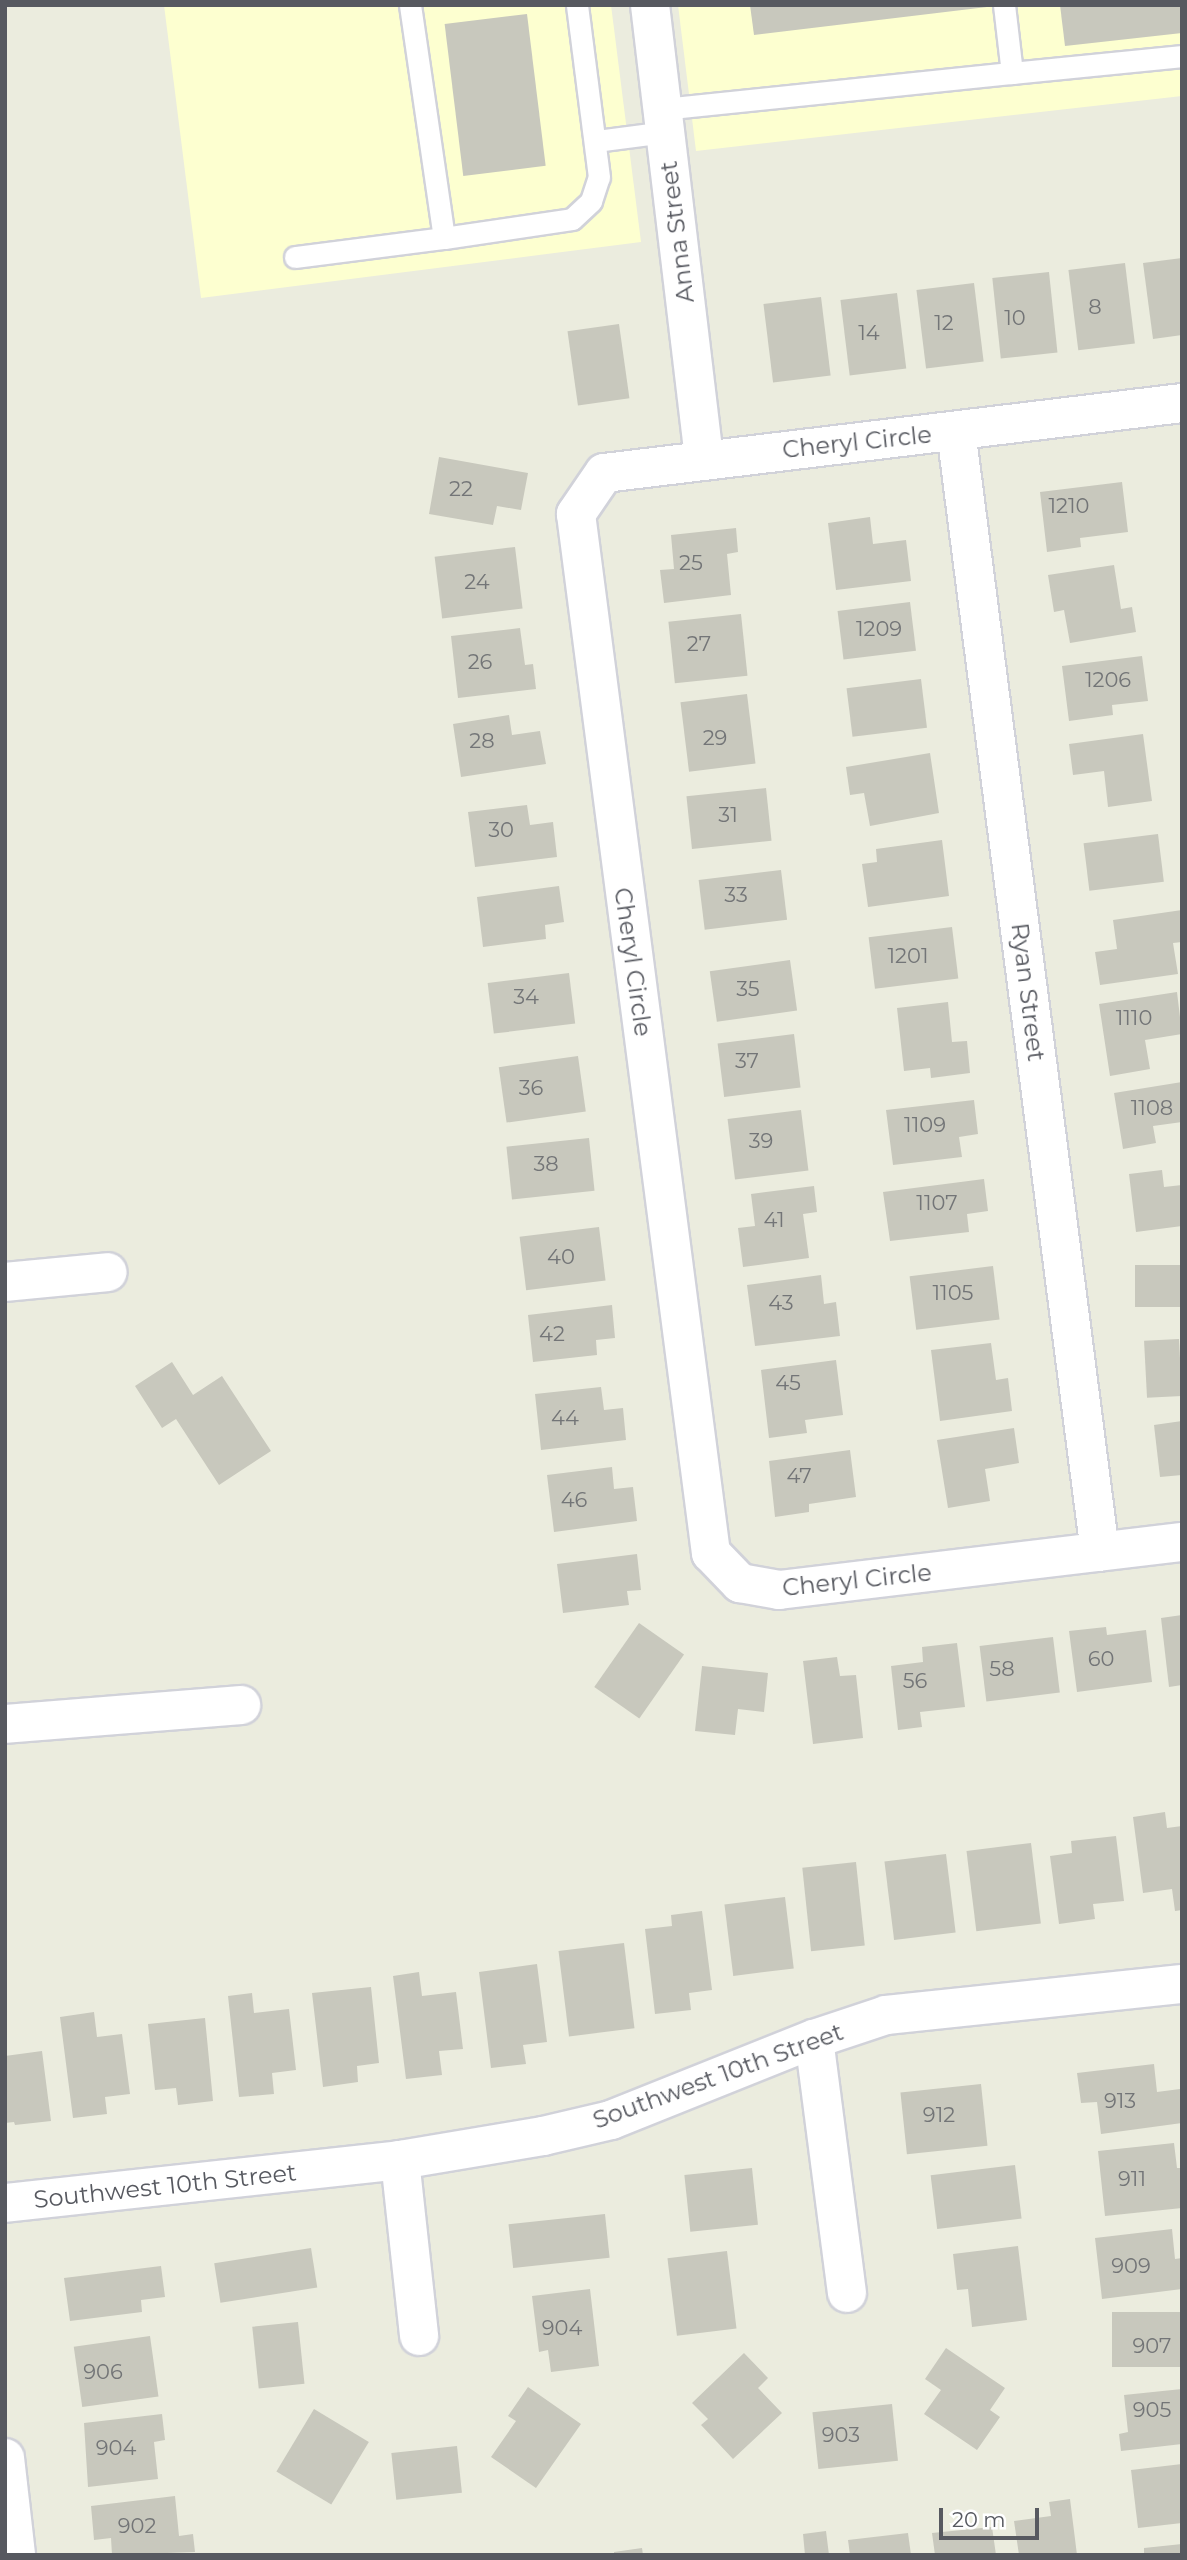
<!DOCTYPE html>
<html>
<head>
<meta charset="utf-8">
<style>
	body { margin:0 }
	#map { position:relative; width:1187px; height:2560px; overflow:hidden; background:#ebecde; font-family:Montserrat,sans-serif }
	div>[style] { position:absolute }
	.commercial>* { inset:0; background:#fdffd0 }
	.building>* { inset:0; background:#c8c8bd; transform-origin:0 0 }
	.roads { filter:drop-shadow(2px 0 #d1d2d9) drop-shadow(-2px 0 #d1d2d9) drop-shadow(0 2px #d1d2d9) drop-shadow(0 -2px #d1d2d9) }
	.service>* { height:21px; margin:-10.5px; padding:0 10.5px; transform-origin:10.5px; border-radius:10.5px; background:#fff }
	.minor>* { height:38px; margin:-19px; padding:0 19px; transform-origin:19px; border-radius:19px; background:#fff }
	span { translate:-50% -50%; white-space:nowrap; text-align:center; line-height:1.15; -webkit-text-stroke:5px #fff; paint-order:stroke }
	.number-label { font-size:21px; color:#737577 }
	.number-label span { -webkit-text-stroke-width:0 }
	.street-label { font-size:24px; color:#575960 }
	.frame { position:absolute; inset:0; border:7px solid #575960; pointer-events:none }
	.scale { position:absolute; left:939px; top:2508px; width:100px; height:32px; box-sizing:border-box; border:4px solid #575960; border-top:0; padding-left:9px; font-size:21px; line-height:24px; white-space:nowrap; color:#575960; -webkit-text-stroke:5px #fff; paint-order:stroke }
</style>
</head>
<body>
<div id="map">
	<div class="commercial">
		<i style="clip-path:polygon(164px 5px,611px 5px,641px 242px,201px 298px)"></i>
		<i style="clip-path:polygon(678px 5px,1182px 5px,1182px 96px,696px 151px)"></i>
	</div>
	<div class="building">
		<i style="clip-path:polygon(750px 5px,987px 5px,987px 7px,754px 35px)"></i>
		<i style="clip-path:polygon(1060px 5px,1182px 5px,1182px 33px,1065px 46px)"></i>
		<i style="left:527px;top:14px;width:153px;height:83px;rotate:83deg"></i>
		<i style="clip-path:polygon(1182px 258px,1182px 335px,1153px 339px,1143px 263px)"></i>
		<i style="left:1125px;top:263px;width:81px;height:57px;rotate:83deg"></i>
		<i style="left:1049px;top:272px;width:81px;height:57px;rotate:84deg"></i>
		<i style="left:974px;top:283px;width:79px;height:58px;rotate:83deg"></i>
		<i style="left:897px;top:293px;width:76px;height:57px;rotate:83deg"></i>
		<i style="left:821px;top:297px;width:79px;height:58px;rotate:83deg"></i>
		<i style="left:619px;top:324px;width:75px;height:52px;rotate:82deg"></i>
		<i style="clip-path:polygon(439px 457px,528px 473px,521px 510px,497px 506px,493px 525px,429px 514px)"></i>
		<i style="clip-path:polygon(1122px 482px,1128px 532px,1080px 538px,1081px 547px,1047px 552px,1040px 492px)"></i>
		<i style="clip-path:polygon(870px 517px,873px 544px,906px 540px,911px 581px,836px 590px,828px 523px)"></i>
		<i style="clip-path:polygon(736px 528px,738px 552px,727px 554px,731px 595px,664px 603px,660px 570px,674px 569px,671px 535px)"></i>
		<i style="left:515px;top:547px;width:62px;height:81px;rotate:83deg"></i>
		<i style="clip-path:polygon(1114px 565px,1121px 609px,1132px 607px,1136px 632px,1070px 643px,1064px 610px,1054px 612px,1048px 575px)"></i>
		<i style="left:910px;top:602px;width:49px;height:73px;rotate:83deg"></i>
		<i style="left:741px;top:614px;width:62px;height:73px;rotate:84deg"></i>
		<i style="clip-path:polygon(520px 628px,525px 665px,533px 664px,536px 689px,458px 698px,451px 636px)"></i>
		<i style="clip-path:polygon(1142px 656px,1148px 701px,1112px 705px,1113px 715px,1069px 721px,1062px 666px)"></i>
		<i style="left:921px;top:679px;width:49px;height:75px;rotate:83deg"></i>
		<i style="left:747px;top:694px;width:70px;height:67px;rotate:83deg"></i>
		<i style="clip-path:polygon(509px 715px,512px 735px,540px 731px,546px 764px,461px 777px,453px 724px)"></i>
		<i style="clip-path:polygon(1143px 734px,1152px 801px,1108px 807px,1104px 771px,1073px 775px,1069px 744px)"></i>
		<i style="clip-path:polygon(930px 753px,939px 813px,870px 826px,864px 793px,850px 795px,846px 767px)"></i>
		<i style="left:766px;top:788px;width:53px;height:80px;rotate:84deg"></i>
		<i style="clip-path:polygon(527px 805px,530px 825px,553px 822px,557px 857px,475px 867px,468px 812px)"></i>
		<i style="left:1158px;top:834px;width:48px;height:75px;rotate:83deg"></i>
		<i style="clip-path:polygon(942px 840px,949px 896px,868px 907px,862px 864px,877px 862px,876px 849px)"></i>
		<i style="left:781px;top:870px;width:50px;height:83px;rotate:83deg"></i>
		<i style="clip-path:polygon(559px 886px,564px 922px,545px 925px,546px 939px,483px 947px,477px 897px)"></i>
		<i style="clip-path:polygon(1182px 910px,1182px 942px,1173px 943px,1178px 974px,1100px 985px,1095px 952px,1117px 949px,1113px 920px)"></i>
		<i style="left:952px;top:927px;width:52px;height:84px;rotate:83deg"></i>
		<i style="left:790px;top:960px;width:51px;height:81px;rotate:82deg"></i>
		<i style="left:569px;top:973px;width:51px;height:82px;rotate:83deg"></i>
		<i style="clip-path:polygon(1177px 992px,1182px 1034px,1145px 1040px,1150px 1069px,1110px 1076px,1099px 1004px)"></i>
		<i style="clip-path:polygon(948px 1002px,952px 1042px,967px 1041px,970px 1073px,931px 1078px,930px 1068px,904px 1071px,897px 1008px)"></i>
		<i style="left:794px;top:1034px;width:54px;height:77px;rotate:83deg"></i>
		<i style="left:578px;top:1056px;width:56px;height:80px;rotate:82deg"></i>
		<i style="clip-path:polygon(1182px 1082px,1182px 1122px,1153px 1126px,1156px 1143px,1123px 1149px,1114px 1093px)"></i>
		<i style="clip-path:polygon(974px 1100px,978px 1134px,959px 1137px,962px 1157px,893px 1165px,886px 1110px)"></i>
		<i style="left:801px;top:1110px;width:61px;height:74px;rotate:83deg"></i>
		<i style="left:589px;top:1138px;width:53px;height:83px;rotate:84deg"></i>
		<i style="clip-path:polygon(1162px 1170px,1164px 1187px,1182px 1185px,1182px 1226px,1136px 1232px,1129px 1174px)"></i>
		<i style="clip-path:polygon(984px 1179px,988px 1211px,967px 1214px,969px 1232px,890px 1241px,883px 1192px)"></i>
		<i style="clip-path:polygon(814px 1186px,817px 1212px,803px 1214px,809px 1258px,743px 1267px,738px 1228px,755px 1226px,751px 1194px)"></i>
		<i style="left:599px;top:1227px;width:54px;height:80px;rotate:83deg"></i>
		<i style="left:1182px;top:1265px;width:42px;height:47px;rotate:90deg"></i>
		<i style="left:993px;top:1266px;width:54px;height:84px;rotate:83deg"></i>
		<i style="clip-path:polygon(821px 1275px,824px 1304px,836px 1302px,840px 1336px,755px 1346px,747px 1285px)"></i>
		<i style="clip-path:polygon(612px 1305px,615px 1338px,596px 1340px,597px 1355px,533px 1362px,528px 1315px)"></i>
		<i style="left:1179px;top:1339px;width:57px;height:35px;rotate:87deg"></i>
		<i style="clip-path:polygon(991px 1343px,996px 1380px,1008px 1378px,1012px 1411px,940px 1421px,931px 1350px)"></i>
		<i style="clip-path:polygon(836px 1360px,843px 1415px,805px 1420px,807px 1433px,769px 1438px,761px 1370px)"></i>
		<i style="clip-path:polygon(172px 1362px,193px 1395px,222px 1376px,271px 1451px,219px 1485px,176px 1419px,162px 1428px,135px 1386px)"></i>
		<i style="clip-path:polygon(601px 1387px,604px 1410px,623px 1408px,626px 1440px,541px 1450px,535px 1394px)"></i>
		<i style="clip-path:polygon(1182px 1421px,1182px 1475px,1160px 1477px,1154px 1425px)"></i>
		<i style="clip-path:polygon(1014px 1428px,1019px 1463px,985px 1469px,990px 1501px,948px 1508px,937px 1440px)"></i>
		<i style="clip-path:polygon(850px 1450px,856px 1497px,809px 1504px,809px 1512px,775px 1517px,769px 1461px)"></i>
		<i style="clip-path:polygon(612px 1467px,614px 1489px,633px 1487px,637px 1521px,554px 1532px,547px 1475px)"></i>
		<i style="clip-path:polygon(637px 1554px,641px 1590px,627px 1591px,629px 1605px,563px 1613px,557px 1564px)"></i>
		<i style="clip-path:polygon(1182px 1615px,1182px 1685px,1169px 1687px,1161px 1618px)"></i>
		<i style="left:639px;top:1623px;width:55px;height:78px;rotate:35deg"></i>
		<i style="clip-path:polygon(1106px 1627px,1107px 1635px,1146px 1630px,1152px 1682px,1077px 1692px,1069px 1631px)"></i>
		<i style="left:1053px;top:1637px;width:56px;height:74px;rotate:83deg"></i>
		<i style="clip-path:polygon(957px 1643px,965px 1707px,920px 1712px,922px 1727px,898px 1730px,891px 1666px,923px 1662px,922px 1647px)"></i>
		<i style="clip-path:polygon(837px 1657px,840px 1676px,856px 1675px,863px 1738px,813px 1744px,803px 1661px)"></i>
		<i style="clip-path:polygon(702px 1666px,768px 1673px,764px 1712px,738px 1709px,735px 1735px,695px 1731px)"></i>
		<i style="clip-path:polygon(1165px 1812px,1167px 1828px,1182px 1826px,1182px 1910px,1175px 1911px,1172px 1889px,1143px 1893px,1133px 1817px)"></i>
		<i style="clip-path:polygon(1116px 1836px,1124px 1901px,1093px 1904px,1095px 1919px,1059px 1924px,1050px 1856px,1072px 1853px,1071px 1841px)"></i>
		<i style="left:1031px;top:1843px;width:81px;height:65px;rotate:83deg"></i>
		<i style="left:946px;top:1854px;width:79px;height:62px;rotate:83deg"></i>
		<i style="left:856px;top:1862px;width:84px;height:54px;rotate:84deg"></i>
		<i style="left:785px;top:1897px;width:72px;height:61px;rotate:83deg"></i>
		<i style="clip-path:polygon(702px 1911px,712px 1990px,689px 1993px,691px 2010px,655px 2014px,645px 1929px,672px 1926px,671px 1915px)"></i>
		<i style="left:624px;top:1943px;width:86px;height:66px;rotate:83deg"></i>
		<i style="clip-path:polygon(537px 1964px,547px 2042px,523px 2045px,526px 2064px,491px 2068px,479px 1972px)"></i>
		<i style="clip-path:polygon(419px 1972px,422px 1996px,456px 1992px,463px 2049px,439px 2051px,442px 2075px,406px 2079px,393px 1976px)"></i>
		<i style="clip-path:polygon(371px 1987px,379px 2063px,357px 2066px,358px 2082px,323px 2087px,312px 1993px)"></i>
		<i style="clip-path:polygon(252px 1993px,254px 2013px,289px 2009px,296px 2070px,272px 2073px,274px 2094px,239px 2097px,228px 1996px)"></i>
		<i style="clip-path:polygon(94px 2012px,97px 2037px,122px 2034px,130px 2094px,105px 2097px,107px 2114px,73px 2118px,60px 2017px)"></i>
		<i style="clip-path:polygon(205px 2018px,213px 2101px,178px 2105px,176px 2088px,155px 2090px,148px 2024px)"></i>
		<i style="clip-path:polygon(42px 2051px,51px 2121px,15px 2125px,14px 2122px,5px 2123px,5px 2056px)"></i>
		<i style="clip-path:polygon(1154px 2064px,1157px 2092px,1180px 2089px,1182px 2123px,1101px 2134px,1097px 2102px,1081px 2103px,1077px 2073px)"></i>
		<i style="left:981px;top:2084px;width:62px;height:81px;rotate:84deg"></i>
		<i style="clip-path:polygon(1174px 2143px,1177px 2168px,1182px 2168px,1182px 2208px,1105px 2216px,1098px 2151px)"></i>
		<i style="left:1015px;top:2165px;width:54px;height:85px;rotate:83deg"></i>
		<i style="left:752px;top:2168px;width:57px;height:68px;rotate:84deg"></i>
		<i style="left:605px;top:2214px;width:44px;height:97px;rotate:84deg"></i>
		<i style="clip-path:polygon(1172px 2229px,1175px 2259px,1182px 2258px,1182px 2289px,1102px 2299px,1095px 2238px)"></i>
		<i style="clip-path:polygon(1018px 2246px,1027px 2320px,972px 2327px,968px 2289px,957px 2290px,953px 2254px)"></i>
		<i style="left:311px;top:2248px;width:40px;height:98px;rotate:81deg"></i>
		<i style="left:727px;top:2251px;width:78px;height:60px;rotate:83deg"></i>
		<i style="clip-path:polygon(161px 2266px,165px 2297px,141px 2300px,142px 2312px,70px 2321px,64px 2278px)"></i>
		<i style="clip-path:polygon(590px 2289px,599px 2366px,551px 2372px,548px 2350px,539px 2352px,532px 2296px)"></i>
		<i style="left:1182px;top:2312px;width:55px;height:70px;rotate:90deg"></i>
		<i style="left:298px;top:2322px;width:62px;height:46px;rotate:84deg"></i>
		<i style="left:150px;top:2336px;width:61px;height:77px;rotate:82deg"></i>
		<i style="clip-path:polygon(946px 2348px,1005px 2388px,990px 2410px,1000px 2417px,977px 2450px,924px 2414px,941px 2390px,925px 2379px)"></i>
		<i style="clip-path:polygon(744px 2353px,768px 2378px,758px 2388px,782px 2413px,733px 2459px,701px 2425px,708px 2419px,692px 2403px)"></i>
		<i style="clip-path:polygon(528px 2387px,581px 2424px,536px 2488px,491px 2457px,516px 2421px,508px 2416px)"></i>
		<i style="clip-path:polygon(1182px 2389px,1182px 2444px,1121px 2451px,1119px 2434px,1128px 2432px,1124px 2395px)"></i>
		<i style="left:892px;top:2404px;width:57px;height:80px;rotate:84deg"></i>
		<i style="left:314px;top:2409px;width:64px;height:73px;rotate:31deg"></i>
		<i style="clip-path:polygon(162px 2414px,165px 2440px,154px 2442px,158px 2479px,88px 2487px,84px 2423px)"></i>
		<i style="left:457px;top:2446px;width:47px;height:66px;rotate:84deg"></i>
		<i style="clip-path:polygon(1182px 2464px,1182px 2523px,1138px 2528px,1131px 2470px)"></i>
		<i style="clip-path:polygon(175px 2496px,179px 2536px,193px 2534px,195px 2552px,112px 2555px,111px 2538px,94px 2540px,91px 2506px)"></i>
		<i style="clip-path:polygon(1070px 2499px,1077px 2555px,1019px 2555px,1014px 2521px,1051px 2516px,1049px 2502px)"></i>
		<i style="clip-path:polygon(992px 2527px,996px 2555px,935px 2555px,932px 2533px)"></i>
		<i style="clip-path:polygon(826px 2531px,829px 2555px,805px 2555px,803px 2534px)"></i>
		<i style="clip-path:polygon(908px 2533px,911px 2555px,850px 2555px,848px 2540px)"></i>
		<i style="clip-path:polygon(1182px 2544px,1182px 2555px,1144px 2555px,1144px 2548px)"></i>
		<i style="clip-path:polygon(642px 2548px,643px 2555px,614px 2555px,614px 2552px)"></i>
	</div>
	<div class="roads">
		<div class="service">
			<i style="left:410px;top:5px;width:235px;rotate:81.7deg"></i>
			<i style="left:444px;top:238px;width:129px;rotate:-8.4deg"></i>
			<i style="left:572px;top:219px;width:26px;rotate:-43deg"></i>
			<i style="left:591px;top:201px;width:25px;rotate:-72deg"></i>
			<i style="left:599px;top:177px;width:173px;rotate:-97.3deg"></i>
			<i style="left:1012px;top:73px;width:171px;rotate:-5.7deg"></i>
			<i style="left:662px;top:109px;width:352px;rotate:-5.9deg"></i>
			<i style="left:1012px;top:73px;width:68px;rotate:-96.7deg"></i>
			<i style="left:596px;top:141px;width:70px;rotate:-7.4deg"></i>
			<i style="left:295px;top:257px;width:150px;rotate:-7.3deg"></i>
		</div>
		<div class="minor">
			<i style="left:650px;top:5px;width:457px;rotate:83.2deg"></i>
			<i style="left:1182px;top:403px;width:582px;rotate:173.09deg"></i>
			<i style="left:604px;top:473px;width:50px;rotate:124.3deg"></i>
			<i style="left:576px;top:514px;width:1048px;rotate:82.6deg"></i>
			<i style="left:711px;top:1553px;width:42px;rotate:46deg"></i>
			<i style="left:740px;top:1583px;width:40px;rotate:10deg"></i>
			<i style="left:779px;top:1590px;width:406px;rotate:-6.8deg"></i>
			<i style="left:956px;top:431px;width:1130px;rotate:82.68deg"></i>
			<i style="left:5px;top:1282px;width:103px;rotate:-5.5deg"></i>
			<i style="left:5px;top:1724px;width:237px;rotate:-4.6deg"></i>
			<i style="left:814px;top:2039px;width:256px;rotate:82.6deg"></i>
			<i style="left:400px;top:2160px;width:177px;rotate:83.8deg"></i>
			<i style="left:5px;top:2203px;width:397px;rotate:-6.2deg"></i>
			<i style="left:400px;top:2160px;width:145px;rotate:-9.5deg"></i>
			<i style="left:543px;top:2136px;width:70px;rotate:-13.2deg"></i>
			<i style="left:611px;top:2120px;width:219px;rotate:-21.8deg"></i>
			<i style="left:814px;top:2039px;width:76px;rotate:-18.4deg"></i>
			<i style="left:886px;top:2015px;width:298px;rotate:-6deg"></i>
			<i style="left:5px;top:2458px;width:98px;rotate:83.5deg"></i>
		</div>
	</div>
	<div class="number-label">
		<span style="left:1095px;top:307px">8</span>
		<span style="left:1015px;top:318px">10</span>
		<span style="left:944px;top:323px">12</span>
		<span style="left:869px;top:333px">14</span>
		<span style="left:461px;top:489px">22</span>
		<span style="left:1069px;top:506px">1210</span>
		<span style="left:691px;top:563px">25</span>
		<span style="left:477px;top:582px">24</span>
		<span style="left:879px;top:629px">1209</span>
		<span style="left:699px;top:644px">27</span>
		<span style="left:480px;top:662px">26</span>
		<span style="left:1108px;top:680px">1206</span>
		<span style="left:715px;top:738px">29</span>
		<span style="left:482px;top:741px">28</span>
		<span style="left:728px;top:815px">31</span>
		<span style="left:501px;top:830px">30</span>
		<span style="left:736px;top:895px">33</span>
		<span style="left:908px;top:956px">1201</span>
		<span style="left:748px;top:989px">35</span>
		<span style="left:526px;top:997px">34</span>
		<span style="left:1134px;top:1018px">1110</span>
		<span style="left:747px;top:1061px">37</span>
		<span style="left:531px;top:1088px">36</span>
		<span style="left:1152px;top:1108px">1108</span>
		<span style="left:925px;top:1125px">1109</span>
		<span style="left:761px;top:1141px">39</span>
		<span style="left:546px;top:1164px">38</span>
		<span style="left:937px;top:1203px">1107</span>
		<span style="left:774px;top:1220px">41</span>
		<span style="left:561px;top:1257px">40</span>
		<span style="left:953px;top:1293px">1105</span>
		<span style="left:781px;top:1303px">43</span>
		<span style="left:552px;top:1334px">42</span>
		<span style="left:788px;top:1383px">45</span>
		<span style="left:565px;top:1418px">44</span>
		<span style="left:799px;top:1476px">47</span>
		<span style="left:574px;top:1500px">46</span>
		<span style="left:1101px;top:1659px">60</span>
		<span style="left:1002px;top:1669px">58</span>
		<span style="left:915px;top:1681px">56</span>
		<span style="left:1120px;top:2101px">913</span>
		<span style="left:939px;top:2115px">912</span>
		<span style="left:1132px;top:2179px">911</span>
		<span style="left:1131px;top:2266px">909</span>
		<span style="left:562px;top:2328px">904</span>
		<span style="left:1152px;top:2346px">907</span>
		<span style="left:103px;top:2372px">906</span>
		<span style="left:1152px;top:2410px">905</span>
		<span style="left:841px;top:2435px">903</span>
		<span style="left:116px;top:2448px">904</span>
		<span style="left:137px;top:2526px">902</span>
	</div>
	<div class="street-label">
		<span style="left:677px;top:232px;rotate:-97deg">Anna Street</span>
		<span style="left:857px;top:442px;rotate:-6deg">Cheryl Circle</span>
		<span style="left:633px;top:962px;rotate:82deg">Cheryl Circle</span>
		<span style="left:1028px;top:992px;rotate:83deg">Ryan Street</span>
		<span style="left:857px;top:1580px;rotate:-6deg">Cheryl Circle</span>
		<span style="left:718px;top:2076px;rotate:-20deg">Southwest 10th Street</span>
		<span style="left:165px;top:2186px;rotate:-6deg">Southwest 10th Street</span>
	</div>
	<div class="frame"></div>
	<div class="scale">20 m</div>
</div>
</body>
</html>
